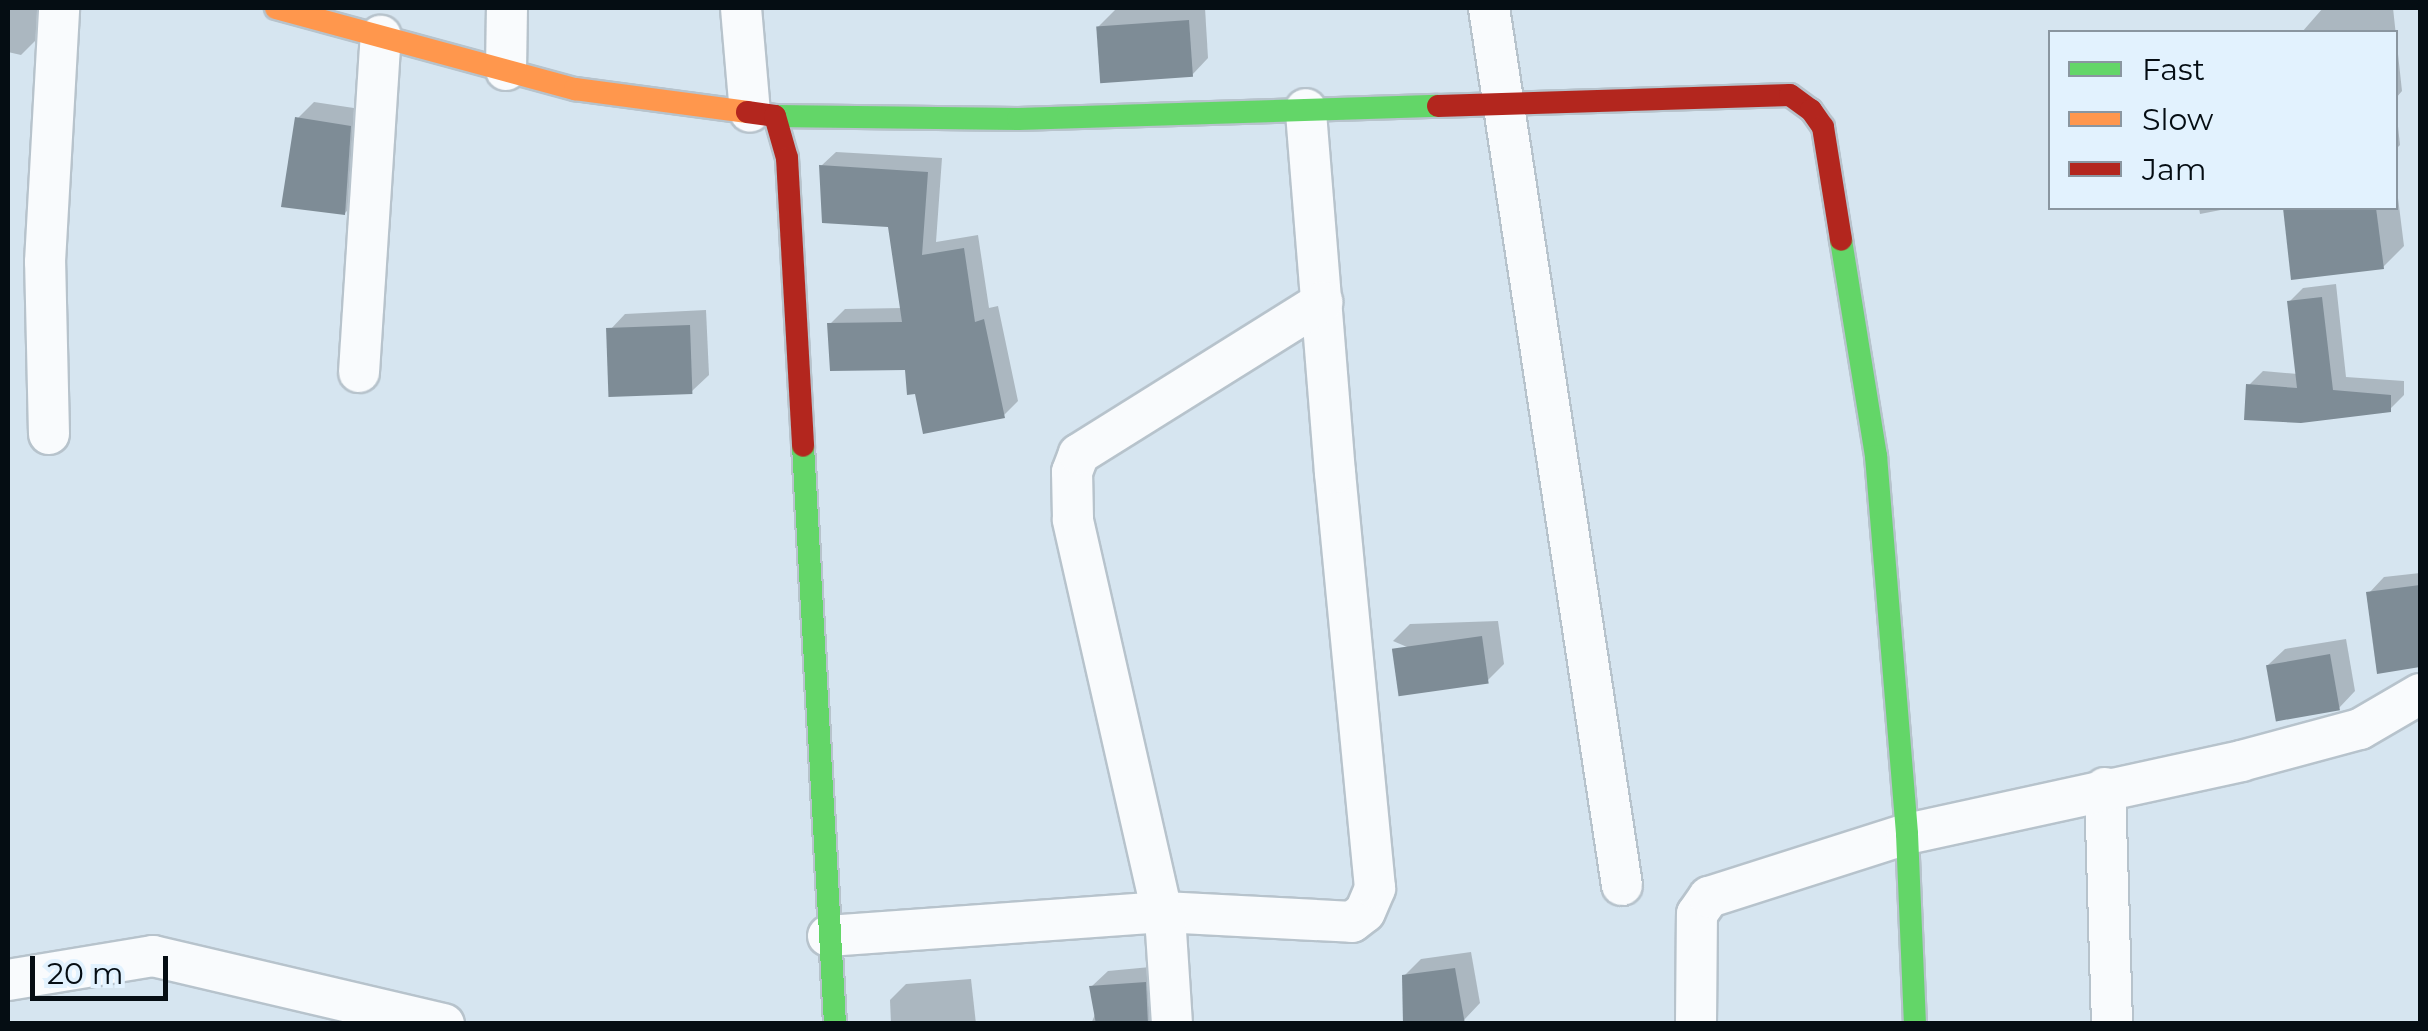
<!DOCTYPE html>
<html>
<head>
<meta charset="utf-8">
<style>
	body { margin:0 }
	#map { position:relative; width:2428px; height:1031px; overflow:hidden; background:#d6e5f0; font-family:Montserrat,sans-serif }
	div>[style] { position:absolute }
	.shadow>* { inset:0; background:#0003 }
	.building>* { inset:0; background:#7e8c96; transform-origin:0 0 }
	.roads { filter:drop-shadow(2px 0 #b7c3cc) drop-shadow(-2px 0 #b7c3cc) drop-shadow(0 2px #b7c3cc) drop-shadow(0 -2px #b7c3cc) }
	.street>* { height:40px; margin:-20px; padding:0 20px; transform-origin:20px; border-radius:20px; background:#f9fbfd }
	.fast>* { height:22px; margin:-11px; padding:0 11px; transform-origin:11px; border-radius:11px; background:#63d668 }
	.slow>* { height:22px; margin:-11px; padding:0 11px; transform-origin:11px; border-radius:11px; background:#ff974d }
	.jam>* { height:22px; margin:-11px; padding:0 11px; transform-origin:11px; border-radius:11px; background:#b3261e }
	span { translate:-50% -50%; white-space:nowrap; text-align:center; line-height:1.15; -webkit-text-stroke:10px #e2f2fe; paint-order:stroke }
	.frame { position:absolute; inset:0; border:10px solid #050d13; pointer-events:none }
	.legend { position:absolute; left:2048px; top:30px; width:350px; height:180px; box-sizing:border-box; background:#e2f2fe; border:2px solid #8a96a0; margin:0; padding:12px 18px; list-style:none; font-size:30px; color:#050d13 }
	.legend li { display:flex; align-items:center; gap:20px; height:50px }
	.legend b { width:50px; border:2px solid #8a96a0 }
	.scale { position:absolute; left:30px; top:956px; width:138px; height:45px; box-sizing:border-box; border:5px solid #050d13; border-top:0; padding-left:12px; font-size:30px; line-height:35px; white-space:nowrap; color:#050d13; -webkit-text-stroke:8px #e2f2fe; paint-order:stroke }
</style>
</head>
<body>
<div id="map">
	<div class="shadow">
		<i style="clip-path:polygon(8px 8px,44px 8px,38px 38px,21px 55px,8px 52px)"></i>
		<i style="clip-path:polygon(1205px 8px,1208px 58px,1192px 75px,1098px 27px,1115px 10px)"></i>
		<i style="clip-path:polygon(2323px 8px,2393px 8px,2402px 91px,2396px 98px,2396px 32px,2302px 32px)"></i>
		<i style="clip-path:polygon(314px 102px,367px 110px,361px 196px,345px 213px,297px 119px)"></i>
		<i style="clip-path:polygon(2396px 108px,2400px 145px,2396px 149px)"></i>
		<i style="clip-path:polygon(836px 152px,942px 158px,936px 242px,978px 235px,989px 308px,998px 306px,1018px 401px,1004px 415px,830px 324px,845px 309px,903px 308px,890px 225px,821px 166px)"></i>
		<i style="clip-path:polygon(2396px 182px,2404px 246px,2383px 267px,2293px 277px,2285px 208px,2396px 208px)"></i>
		<i style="clip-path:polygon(2199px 208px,2231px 208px,2200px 214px)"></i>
		<i style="clip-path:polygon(2336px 284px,2346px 377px,2404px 381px,2404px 395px,2390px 409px,2249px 385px,2263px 371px,2298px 374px,2289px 302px,2303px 288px)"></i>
		<i style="clip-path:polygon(706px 310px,709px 375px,692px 391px,609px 331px,625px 314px)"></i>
		<i style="clip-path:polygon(2420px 573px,2420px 665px,2379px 671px,2369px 593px,2384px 577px)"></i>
		<i style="clip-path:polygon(1498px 621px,1504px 664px,1487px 681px,1393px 641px,1410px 624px)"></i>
		<i style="clip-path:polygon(2346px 639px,2355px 691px,2339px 708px,2268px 665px,2285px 649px)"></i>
		<i style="clip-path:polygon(1471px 952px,1480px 1003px,1464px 1020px,1404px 976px,1421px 959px)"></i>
		<i style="clip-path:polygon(1161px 966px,1167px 1024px,1091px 1024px,1096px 1012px,1091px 987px,1108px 971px)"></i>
		<i style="clip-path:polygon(971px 979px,976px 1024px,891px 1024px,890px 1000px,906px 984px)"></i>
	</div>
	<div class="building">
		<i style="left:1189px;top:20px;width:57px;height:93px;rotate:86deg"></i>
		<i style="clip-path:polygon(295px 117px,351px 126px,345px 215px,281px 207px)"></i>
		<i style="clip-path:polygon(819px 165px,928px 172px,922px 255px,964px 248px,975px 322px,984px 319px,1005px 418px,923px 434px,915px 394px,907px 395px,905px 370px,830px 371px,827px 323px,902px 322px,888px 227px,822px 223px)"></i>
		<i style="clip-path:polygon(2283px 208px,2376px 208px,2384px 269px,2291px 280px)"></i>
		<i style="clip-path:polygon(2322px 297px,2333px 390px,2391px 395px,2391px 412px,2301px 423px,2244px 420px,2246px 384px,2297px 388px,2287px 301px)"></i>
		<i style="left:690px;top:325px;width:69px;height:84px;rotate:88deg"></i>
		<i style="clip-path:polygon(2420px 585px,2420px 667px,2377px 674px,2366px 592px)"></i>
		<i style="left:1482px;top:636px;width:48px;height:91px;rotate:82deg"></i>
		<i style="left:2330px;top:654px;width:57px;height:65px;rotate:80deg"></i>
		<i style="clip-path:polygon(1455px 968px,1465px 1024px,1403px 1024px,1402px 975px)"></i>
		<i style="clip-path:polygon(1146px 982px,1148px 1024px,1096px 1024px,1089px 986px)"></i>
	</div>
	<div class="roads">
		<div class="street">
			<i style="left:741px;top:8px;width:104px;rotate:85.1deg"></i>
			<i style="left:1489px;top:8px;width:887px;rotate:81.38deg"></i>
			<i style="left:506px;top:70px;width:62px;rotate:-89.1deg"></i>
			<i style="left:359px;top:372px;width:337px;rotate:-86.3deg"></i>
			<i style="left:49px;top:434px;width:172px;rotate:-91.3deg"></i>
			<i style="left:45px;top:262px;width:254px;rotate:-86.8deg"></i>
			<i style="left:2105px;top:788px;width:236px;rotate:88.3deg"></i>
			<i style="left:828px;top:936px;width:336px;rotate:-4.1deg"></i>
			<i style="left:1163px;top:912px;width:189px;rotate:3deg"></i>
			<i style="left:1352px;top:922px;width:16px;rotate:-38deg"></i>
			<i style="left:1365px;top:912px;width:26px;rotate:-67deg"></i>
			<i style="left:1375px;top:888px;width:417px;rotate:-95.5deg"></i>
			<i style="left:1335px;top:473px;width:365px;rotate:-94.6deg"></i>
			<i style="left:8px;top:980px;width:147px;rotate:-9.4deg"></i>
			<i style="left:153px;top:956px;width:299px;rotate:13.2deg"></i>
			<i style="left:1172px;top:1024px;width:94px;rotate:-93.7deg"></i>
			<i style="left:1166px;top:930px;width:421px;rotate:-102.8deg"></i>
			<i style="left:1073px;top:519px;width:47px;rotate:-91.2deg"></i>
			<i style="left:1072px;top:472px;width:19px;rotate:-69deg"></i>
			<i style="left:1079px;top:454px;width:287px;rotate:-32deg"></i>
			<i style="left:1696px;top:1024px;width:110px;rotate:-89.5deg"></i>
			<i style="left:1697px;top:914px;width:21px;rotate:-55deg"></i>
			<i style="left:1709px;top:897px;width:208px;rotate:-17.7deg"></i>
			<i style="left:1907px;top:834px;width:342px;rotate:-12.3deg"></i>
			<i style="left:2241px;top:761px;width:123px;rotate:-15.1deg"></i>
			<i style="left:2360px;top:729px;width:69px;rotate:-30.3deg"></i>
		</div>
		<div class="fast">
			<i style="left:775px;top:116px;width:243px;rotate:0.7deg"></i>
			<i style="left:1018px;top:119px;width:420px;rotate:-1.8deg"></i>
			<i style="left:1841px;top:240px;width:219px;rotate:80.8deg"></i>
			<i style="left:1876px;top:456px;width:379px;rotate:85.3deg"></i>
			<i style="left:1907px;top:834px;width:190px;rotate:87.6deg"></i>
			<i style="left:803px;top:446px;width:579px;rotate:86.83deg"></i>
		</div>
		<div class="slow">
			<i style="left:276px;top:8px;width:310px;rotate:15.2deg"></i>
			<i style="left:575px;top:89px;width:174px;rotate:7.6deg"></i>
		</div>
		<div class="jam">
			<i style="left:1438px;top:106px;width:352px;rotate:-1.8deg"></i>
			<i style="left:1790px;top:95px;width:26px;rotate:36deg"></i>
			<i style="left:1811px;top:110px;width:21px;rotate:55deg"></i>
			<i style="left:1823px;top:127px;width:114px;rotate:80.9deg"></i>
			<i style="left:747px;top:112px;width:28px;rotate:8deg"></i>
			<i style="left:775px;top:116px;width:44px;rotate:74.1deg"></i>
			<i style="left:787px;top:158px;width:288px;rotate:86.8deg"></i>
		</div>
	</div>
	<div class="frame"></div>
	<ul class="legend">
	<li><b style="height:12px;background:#63d668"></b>Fast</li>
	<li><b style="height:12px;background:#ff974d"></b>Slow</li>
	<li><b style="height:12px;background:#b3261e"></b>Jam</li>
	</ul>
	<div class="scale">20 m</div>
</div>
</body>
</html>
